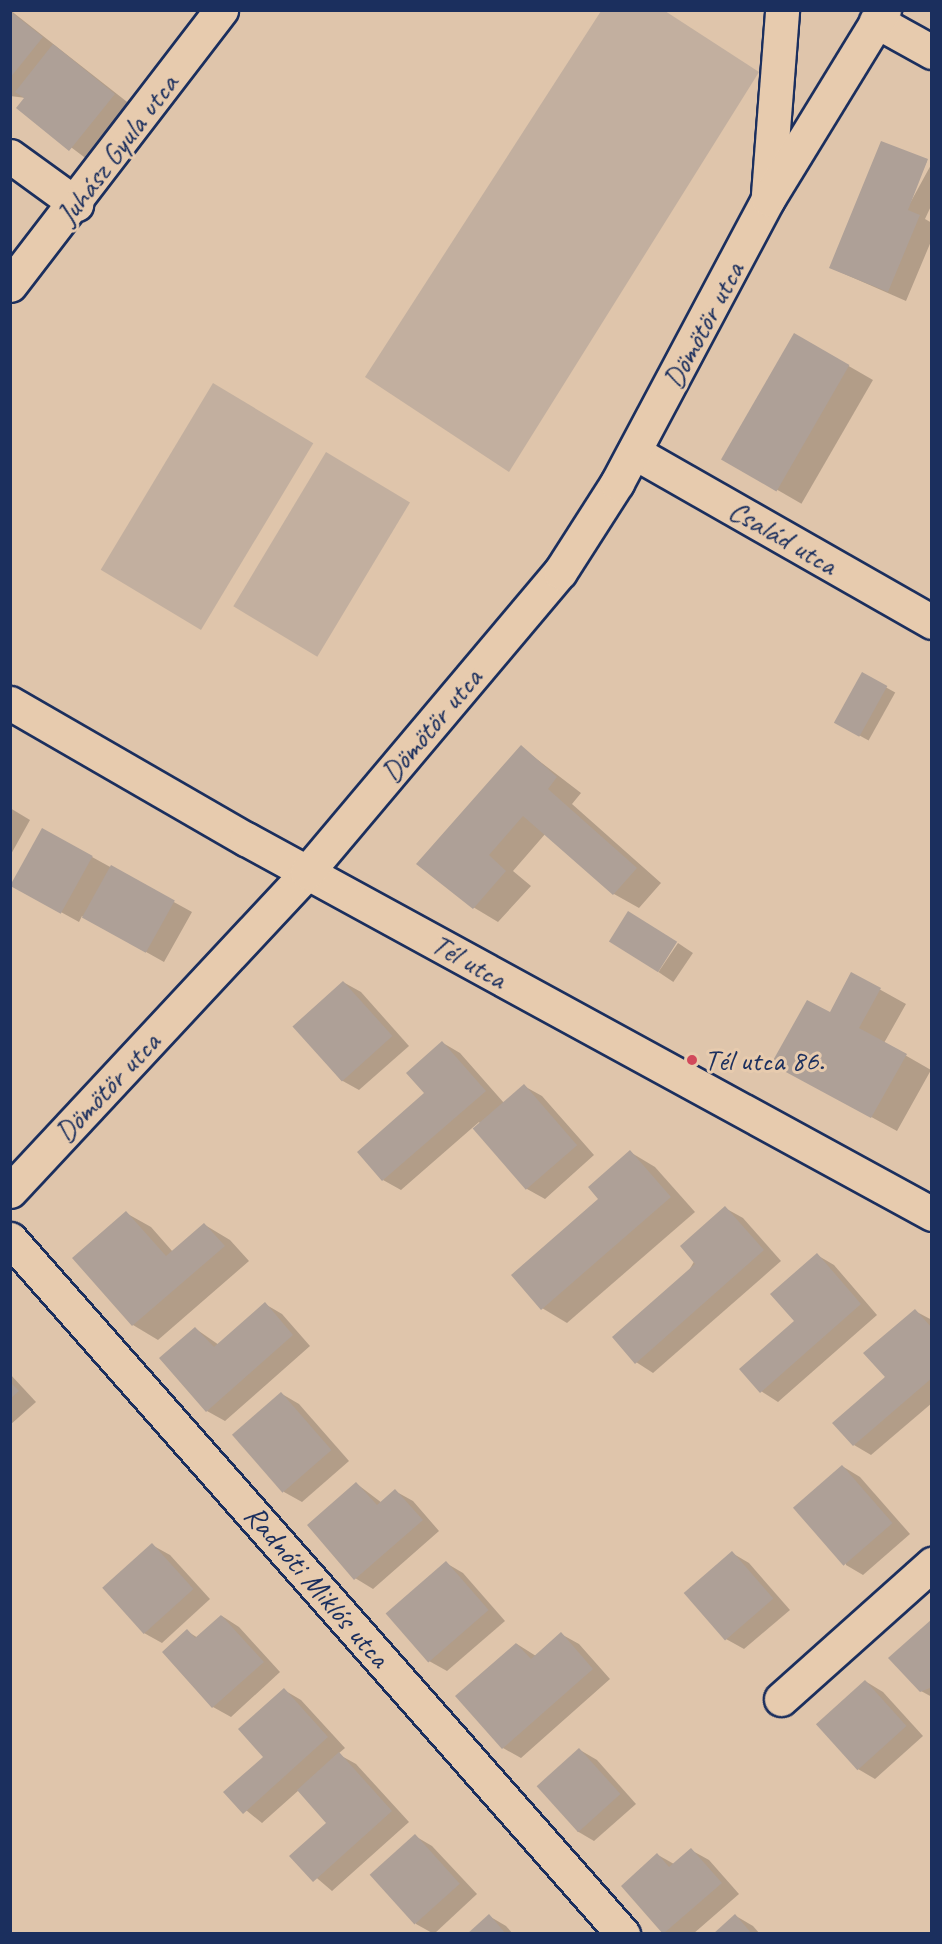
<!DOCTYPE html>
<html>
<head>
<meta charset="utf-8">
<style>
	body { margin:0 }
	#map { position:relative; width:942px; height:1944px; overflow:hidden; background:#dfc5ab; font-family:Caveat,sans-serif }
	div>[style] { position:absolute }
	.green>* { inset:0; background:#c2af9f; transform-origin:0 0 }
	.shadow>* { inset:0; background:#0003; transform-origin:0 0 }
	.building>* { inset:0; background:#aea097; transform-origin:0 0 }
	.roads { filter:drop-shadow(2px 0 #1b2f5e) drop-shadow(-2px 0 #1b2f5e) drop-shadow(0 2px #1b2f5e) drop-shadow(0 -2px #1b2f5e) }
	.minor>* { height:33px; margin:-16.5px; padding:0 16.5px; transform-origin:16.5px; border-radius:16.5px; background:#e7cbae }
	.dots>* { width:16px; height:16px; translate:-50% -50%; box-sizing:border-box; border:3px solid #e7cbae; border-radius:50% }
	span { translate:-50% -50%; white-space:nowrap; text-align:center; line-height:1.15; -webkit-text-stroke:6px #e7cbae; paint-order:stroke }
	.street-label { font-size:30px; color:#1b2f5e }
	.poi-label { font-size:30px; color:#1b2f5e }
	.left { translate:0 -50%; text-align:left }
	.frame { position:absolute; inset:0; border:12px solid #1b2f5e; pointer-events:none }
</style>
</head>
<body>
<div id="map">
	<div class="green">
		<i style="clip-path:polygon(601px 11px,665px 11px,759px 72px,509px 472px,365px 377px)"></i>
		<i style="left:213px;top:383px;width:117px;height:218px;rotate:31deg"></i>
		<i style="left:326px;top:452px;width:98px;height:180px;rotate:31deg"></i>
	</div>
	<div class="shadow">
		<i style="clip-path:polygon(10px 10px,131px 105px,88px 160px,19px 108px,26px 98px,10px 96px)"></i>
		<i style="clip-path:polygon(882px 143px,927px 161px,903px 216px,932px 163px,932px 204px,925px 219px,932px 223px,932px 239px,906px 301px,831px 268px)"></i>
		<i style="left:795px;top:335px;width:90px;height:143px;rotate:30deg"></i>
		<i style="left:862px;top:674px;width:38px;height:55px;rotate:29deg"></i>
		<i style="clip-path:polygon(521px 747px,581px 793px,572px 804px,661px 883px,639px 908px,614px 894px,546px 833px,513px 871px,531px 886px,498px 922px,473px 907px)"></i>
		<i style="clip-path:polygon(10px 808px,30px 820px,10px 856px)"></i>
		<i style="clip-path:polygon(43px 830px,192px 912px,164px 962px,82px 916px,79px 922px,30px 895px)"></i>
		<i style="left:678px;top:943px;width:18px;height:35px;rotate:34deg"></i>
		<i style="clip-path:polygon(852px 974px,906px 1004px,884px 1043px,931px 1070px,897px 1131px,798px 1077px)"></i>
		<i style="clip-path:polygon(343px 982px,361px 992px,409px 1046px,359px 1090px,341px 1080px,294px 1026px)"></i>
		<i style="clip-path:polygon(443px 1043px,460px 1053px,504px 1103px,524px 1086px,542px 1096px,594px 1155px,545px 1199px,527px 1189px,479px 1122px,401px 1190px,383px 1180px,426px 1093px)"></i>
		<i style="clip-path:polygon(630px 1152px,655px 1167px,695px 1212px,567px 1323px,542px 1308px)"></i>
		<i style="clip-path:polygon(725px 1208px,743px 1218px,781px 1261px,653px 1373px,636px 1362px)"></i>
		<i style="clip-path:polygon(126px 1213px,151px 1227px,173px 1252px,205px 1225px,230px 1240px,249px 1261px,158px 1340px,133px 1325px,74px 1258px)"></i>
		<i style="clip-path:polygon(817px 1255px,834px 1265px,877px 1315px,778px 1402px,761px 1391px,796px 1321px)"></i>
		<i style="clip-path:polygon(265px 1304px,282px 1314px,310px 1346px,225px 1421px,207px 1411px,196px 1329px,219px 1345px)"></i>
		<i style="clip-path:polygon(915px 1311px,932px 1320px,932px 1403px,871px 1455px,854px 1445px)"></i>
		<i style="clip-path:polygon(10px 1374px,36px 1402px,10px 1425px)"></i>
		<i style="clip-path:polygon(282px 1394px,299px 1404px,349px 1461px,302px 1502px,284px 1492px)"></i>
		<i style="clip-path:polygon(842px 1466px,860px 1477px,910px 1534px,863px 1575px,846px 1565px)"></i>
		<i style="clip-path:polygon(357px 1484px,382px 1503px,395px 1491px,413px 1501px,439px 1531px,373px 1589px,355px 1578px)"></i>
		<i style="clip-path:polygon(152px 1545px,170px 1555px,210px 1599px,162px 1643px,144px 1633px)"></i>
		<i style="clip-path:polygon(732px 1553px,749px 1563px,790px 1610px,744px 1649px,726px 1639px,686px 1593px)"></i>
		<i style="clip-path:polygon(446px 1563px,463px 1573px,505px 1621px,447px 1671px,429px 1661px)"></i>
		<i style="clip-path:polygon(222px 1616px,239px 1627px,280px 1672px,231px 1717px,213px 1707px,187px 1631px,198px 1638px)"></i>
		<i style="clip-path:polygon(932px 1622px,932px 1697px,921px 1691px)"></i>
		<i style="clip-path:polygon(561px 1634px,579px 1644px,610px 1679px,521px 1758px,503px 1748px,517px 1644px,536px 1656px)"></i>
		<i style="clip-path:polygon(865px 1681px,883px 1692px,923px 1736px,875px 1779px,858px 1769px)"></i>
		<i style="clip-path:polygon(284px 1690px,301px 1700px,345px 1748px,338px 1754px,356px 1764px,409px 1822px,332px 1891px,291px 1856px,329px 1823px,299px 1790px,262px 1823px,225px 1793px,265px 1757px)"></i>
		<i style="clip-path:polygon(580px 1750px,597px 1760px,636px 1804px,594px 1841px,577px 1831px)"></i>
		<i style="clip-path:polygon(415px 1836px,432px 1846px,477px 1894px,434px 1934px,416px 1924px)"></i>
		<i style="clip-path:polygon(691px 1850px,709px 1860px,739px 1894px,693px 1934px,665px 1934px,658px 1855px,674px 1864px)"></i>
		<i style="clip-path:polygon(489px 1916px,506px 1926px,513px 1934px,469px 1934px)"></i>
		<i style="clip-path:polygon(736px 1916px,753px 1926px,760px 1934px,716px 1934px)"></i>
	</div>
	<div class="building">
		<i style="clip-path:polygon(10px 11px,43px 37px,10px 78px)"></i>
		<i style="clip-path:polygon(53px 44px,115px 94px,69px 151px,16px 108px,24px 98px,15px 92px)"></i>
		<i style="clip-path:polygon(881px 141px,928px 159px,908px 210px,920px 215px,888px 292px,829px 268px)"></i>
		<i style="left:794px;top:333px;width:64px;height:146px;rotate:30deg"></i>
		<i style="left:862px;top:672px;width:29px;height:58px;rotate:29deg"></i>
		<i style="clip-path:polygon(521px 745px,557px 777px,548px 789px,637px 868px,613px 895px,523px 816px,489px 855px,506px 871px,473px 909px,416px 864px)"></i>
		<i style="left:42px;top:828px;width:58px;height:66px;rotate:29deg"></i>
		<i style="left:111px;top:865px;width:73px;height:60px;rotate:29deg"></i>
		<i style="left:628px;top:911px;width:58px;height:36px;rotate:32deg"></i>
		<i style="clip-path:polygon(851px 972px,881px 988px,859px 1028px,907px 1054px,871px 1118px,771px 1064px,807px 1000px,830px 1012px)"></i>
		<i style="left:343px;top:981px;width:74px;height:68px;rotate:48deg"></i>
		<i style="clip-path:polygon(442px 1041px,486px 1091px,382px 1181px,357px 1152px,424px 1093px,406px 1073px)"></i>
		<i style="left:524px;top:1084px;width:81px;height:68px;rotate:49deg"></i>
		<i style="clip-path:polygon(630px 1150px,671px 1197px,541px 1310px,511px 1275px,598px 1199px,588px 1187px)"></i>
		<i style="clip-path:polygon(725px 1206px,764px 1250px,635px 1364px,612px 1337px,695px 1264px,680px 1246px)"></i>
		<i style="clip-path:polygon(126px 1211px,166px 1256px,204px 1223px,225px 1246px,132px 1326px,72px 1258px)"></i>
		<i style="clip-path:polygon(817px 1253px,861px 1304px,760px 1393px,739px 1369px,794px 1321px,770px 1294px)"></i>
		<i style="clip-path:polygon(265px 1302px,293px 1335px,206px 1412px,159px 1358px,195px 1327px,214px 1347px)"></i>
		<i style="clip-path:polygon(915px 1309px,932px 1328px,932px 1378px,853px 1446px,832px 1423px,885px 1377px,863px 1353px)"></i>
		<i style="clip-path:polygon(10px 1382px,19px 1391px,10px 1399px)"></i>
		<i style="left:281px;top:1392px;width:77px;height:65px;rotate:49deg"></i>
		<i style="left:842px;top:1465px;width:77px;height:65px;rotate:49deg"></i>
		<i style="clip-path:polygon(356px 1482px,377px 1505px,395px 1489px,423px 1520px,354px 1580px,307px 1525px)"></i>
		<i style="left:152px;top:1543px;width:62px;height:67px;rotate:48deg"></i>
		<i style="left:732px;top:1551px;width:63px;height:64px;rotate:49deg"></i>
		<i style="left:446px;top:1561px;width:65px;height:80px;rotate:49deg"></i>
		<i style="clip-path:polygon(221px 1615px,264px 1662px,212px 1708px,162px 1652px,187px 1629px,195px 1638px)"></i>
		<i style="clip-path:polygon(932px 1619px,932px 1687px,920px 1692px,888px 1658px)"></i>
		<i style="clip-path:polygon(561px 1632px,593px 1669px,502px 1749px,455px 1696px,516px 1643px,531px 1659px)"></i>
		<i style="left:865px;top:1680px;width:62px;height:66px;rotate:48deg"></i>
		<i style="clip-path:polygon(284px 1688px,328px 1737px,243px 1814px,223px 1792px,263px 1757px,238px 1729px)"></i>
		<i style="left:579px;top:1748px;width:62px;height:57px;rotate:48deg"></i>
		<i style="clip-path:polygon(339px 1752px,392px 1811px,313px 1882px,289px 1856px,326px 1823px,297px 1790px)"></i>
		<i style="left:415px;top:1834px;width:67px;height:61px;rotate:48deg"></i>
		<i style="clip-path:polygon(691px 1848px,722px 1883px,663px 1934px,621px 1886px,657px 1853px,669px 1867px)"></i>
		<i style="clip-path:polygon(489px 1914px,506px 1934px,467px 1934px)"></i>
		<i style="clip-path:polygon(735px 1914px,752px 1934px,713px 1934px)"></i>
	</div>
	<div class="roads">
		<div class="minor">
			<i style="left:876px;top:21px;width:64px;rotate:29deg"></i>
			<i style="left:10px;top:156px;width:82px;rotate:36deg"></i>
			<i style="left:768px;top:194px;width:185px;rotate:-85.6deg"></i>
			<i style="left:10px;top:285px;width:347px;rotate:-52.5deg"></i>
			<i style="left:634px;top:452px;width:343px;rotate:29.7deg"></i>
			<i style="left:10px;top:703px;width:272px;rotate:30deg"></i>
			<i style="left:246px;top:839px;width:782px;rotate:28.66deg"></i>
			<i style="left:10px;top:1191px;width:436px;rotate:-47deg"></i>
			<i style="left:307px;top:872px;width:392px;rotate:-49.9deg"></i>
			<i style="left:560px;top:572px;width:106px;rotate:-57.4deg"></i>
			<i style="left:617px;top:483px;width:322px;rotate:-62deg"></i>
			<i style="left:768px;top:199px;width:222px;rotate:-58.5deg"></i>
			<i style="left:10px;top:1239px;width:927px;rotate:48.59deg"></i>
			<i style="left:781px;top:1699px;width:203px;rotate:-41.8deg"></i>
		</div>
	</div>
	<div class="dots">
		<i style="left:692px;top:1060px;background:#d1495b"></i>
	</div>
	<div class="street-label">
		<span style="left:117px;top:149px;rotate:-53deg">Juhász Gyula utca</span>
		<span style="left:703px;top:325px;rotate:-62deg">Dömötör utca</span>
		<span style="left:783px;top:537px;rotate:30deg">Család utca</span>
		<span style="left:431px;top:725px;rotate:-50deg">Dömötör utca</span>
		<span style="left:469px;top:961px;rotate:29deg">Tél utca</span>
		<span style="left:107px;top:1087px;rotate:-47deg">Dömötör utca</span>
		<span style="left:317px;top:1586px;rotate:49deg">Radnóti Miklós utca</span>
	</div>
	<div class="poi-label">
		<span class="left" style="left:704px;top:1060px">Tél utca 86.</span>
	</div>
	<div class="frame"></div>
</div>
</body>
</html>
